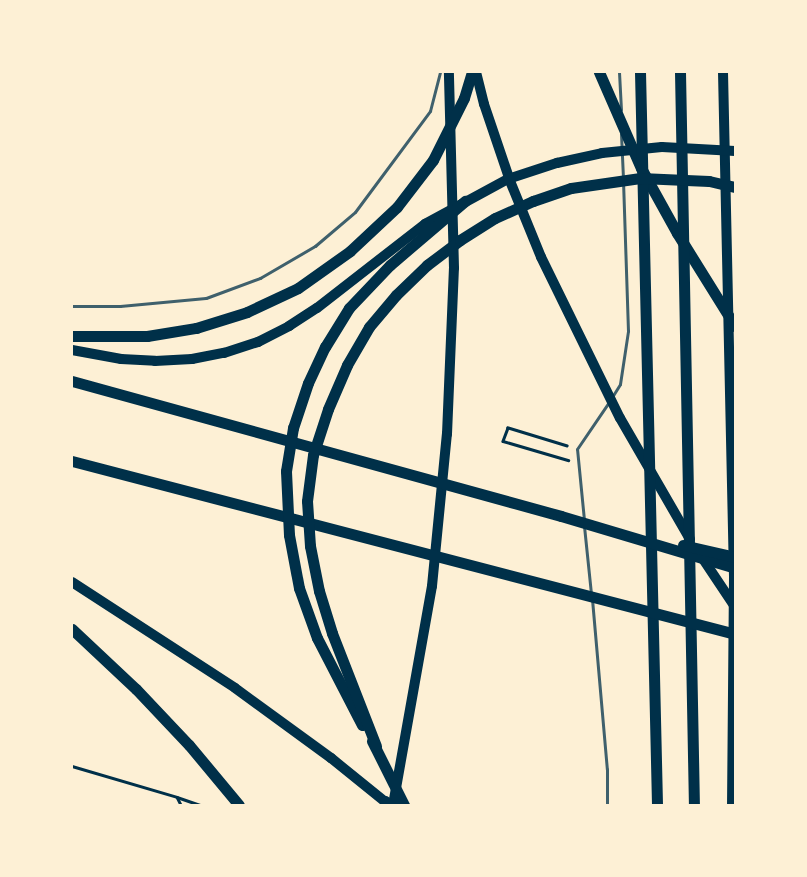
<!DOCTYPE html>
<html>
<head>
<meta charset="utf-8">
<style>
	body { margin:0 }
	#map { position:relative; width:807px; height:877px; overflow:hidden; background:#fdf0d5; font-family:"Fira Sans Condensed",sans-serif }
	div>[style] { position:absolute }
	.path>* { height:2.5px; margin:-1.25px; padding:0 1.25px; transform-origin:1.25px; border-radius:1.25px; background:#003049 }
	.service>* { height:3px; margin:-1.5px; padding:0 1.5px; transform-origin:1.5px; border-radius:1.5px; background:#3f606c }
	.primary>* { height:10px; margin:-5px; padding:0 5px; transform-origin:5px; border-radius:5px; background:#003049 }
	.trunk>* { height:11px; margin:-5.5px; padding:0 5.5px; transform-origin:5.5px; border-radius:5.5px; background:#003049 }
	span { translate:-50% -50%; white-space:nowrap; text-align:center; line-height:1.15; -webkit-text-stroke:4px #fdf0d5; paint-order:stroke }
	.frame { position:absolute; inset:0; border:73px solid #fdf0d5; pointer-events:none }
</style>
</head>
<body>
<div id="map">
	<div class="path">
		<i style="left:567px;top:446px;width:62px;rotate:-163deg"></i>
		<i style="left:508px;top:428px;width:14px;rotate:111deg"></i>
		<i style="left:503px;top:441px;width:68px;rotate:16.3deg"></i>
		<i style="left:72px;top:766px;width:109px;rotate:16.4deg"></i>
		<i style="left:177px;top:797px;width:9px;rotate:63deg"></i>
		<i style="left:177px;top:797px;width:24px;rotate:19deg"></i>
	</div>
	<div class="service">
		<i style="left:619px;top:72px;width:38px;rotate:87deg"></i>
		<i style="left:621px;top:134px;width:44px;rotate:87.4deg"></i>
		<i style="left:72px;top:306px;width:48px"></i>
		<i style="left:120px;top:306px;width:86px;rotate:-5.3deg"></i>
		<i style="left:206px;top:298px;width:58px;rotate:-20.3deg"></i>
		<i style="left:260px;top:278px;width:64px;rotate:-30.2deg"></i>
		<i style="left:315px;top:246px;width:52px;rotate:-40.4deg"></i>
		<i style="left:355px;top:212px;width:126px;rotate:-53.4deg"></i>
		<i style="left:430px;top:111px;width:40px;rotate:-75.6deg"></i>
		<i style="left:612px;top:397px;width:15px;rotate:-58deg"></i>
		<i style="left:620px;top:384px;width:54px;rotate:-81.4deg"></i>
		<i style="left:628px;top:331px;width:147px;rotate:-91.9deg"></i>
		<i style="left:584px;top:520px;width:71px;rotate:-95.6deg"></i>
		<i style="left:577px;top:449px;width:57px;rotate:-55.8deg"></i>
		<i style="left:584px;top:526px;width:68px;rotate:84.1deg"></i>
		<i style="left:592px;top:599px;width:171px;rotate:85deg"></i>
		<i style="left:607px;top:769px;width:36px;rotate:90deg"></i>
	</div>
	<div class="primary">
		<i style="left:476px;top:72px;width:33px;rotate:76deg"></i>
		<i style="left:484px;top:104px;width:81px;rotate:71.3deg"></i>
		<i style="left:510px;top:181px;width:82px;rotate:67.8deg"></i>
		<i style="left:541px;top:257px;width:179px;rotate:63.9deg"></i>
		<i style="left:620px;top:418px;width:140px;rotate:60deg"></i>
		<i style="left:723px;top:72px;width:506px;rotate:88.75deg"></i>
		<i style="left:734px;top:578px;width:227px;rotate:90.5deg"></i>
		<i style="left:72px;top:350px;width:50px;rotate:10.4deg"></i>
		<i style="left:121px;top:359px;width:34px;rotate:3deg"></i>
		<i style="left:155px;top:361px;width:37px;rotate:-3deg"></i>
		<i style="left:192px;top:359px;width:33px;rotate:-11deg"></i>
		<i style="left:224px;top:353px;width:36px;rotate:-18deg"></i>
		<i style="left:258px;top:342px;width:35px;rotate:-27deg"></i>
		<i style="left:289px;top:326px;width:33px;rotate:-33deg"></i>
		<i style="left:317px;top:308px;width:137px;rotate:-37.9deg"></i>
		<i style="left:425px;top:224px;width:94px;rotate:-28.5deg"></i>
		<i style="left:508px;top:179px;width:52px;rotate:-18.1deg"></i>
		<i style="left:557px;top:163px;width:46px;rotate:-12.5deg"></i>
		<i style="left:602px;top:153px;width:60px;rotate:-5.7deg"></i>
		<i style="left:662px;top:147px;width:73px;rotate:3.1deg"></i>
		<i style="left:699px;top:553px;width:65px;rotate:56.3deg"></i>
		<i style="left:72px;top:582px;width:194px;rotate:33deg"></i>
		<i style="left:235px;top:688px;width:119px;rotate:36.1deg"></i>
		<i style="left:331px;top:758px;width:75px;rotate:39deg"></i>
		<i style="left:393px;top:805px;width:222px;rotate:-79.9deg"></i>
		<i style="left:432px;top:586px;width:153px;rotate:-84.4deg"></i>
		<i style="left:447px;top:434px;width:166px;rotate:-87.6deg"></i>
		<i style="left:454px;top:268px;width:196px;rotate:-91.5deg"></i>
	</div>
	<div class="trunk">
		<i style="left:599px;top:72px;width:105px;rotate:66.4deg"></i>
		<i style="left:641px;top:168px;width:74px;rotate:61deg"></i>
		<i style="left:677px;top:233px;width:110px;rotate:58.1deg"></i>
		<i style="left:640px;top:72px;width:733px;rotate:88.67deg"></i>
		<i style="left:680px;top:72px;width:733px;rotate:88.91deg"></i>
		<i style="left:72px;top:336px;width:75px"></i>
		<i style="left:147px;top:336px;width:50px;rotate:-9.3deg"></i>
		<i style="left:196px;top:328px;width:53px;rotate:-17.4deg"></i>
		<i style="left:247px;top:312px;width:56px;rotate:-25.2deg"></i>
		<i style="left:298px;top:288px;width:64px;rotate:-35.4deg"></i>
		<i style="left:350px;top:251px;width:64px;rotate:-43.1deg"></i>
		<i style="left:397px;top:207px;width:59px;rotate:-52.5deg"></i>
		<i style="left:433px;top:160px;width:69px;rotate:-63.4deg"></i>
		<i style="left:464px;top:98px;width:27px;rotate:-73deg"></i>
		<i style="left:72px;top:381px;width:507px;rotate:15.43deg"></i>
		<i style="left:561px;top:516px;width:182px;rotate:16.6deg"></i>
		<i style="left:72px;top:461px;width:685px;rotate:14.62deg"></i>
		<i style="left:683px;top:545px;width:53px;rotate:13deg"></i>
		<i style="left:72px;top:629px;width:88px;rotate:43.2deg"></i>
		<i style="left:136px;top:689px;width:77px;rotate:46.6deg"></i>
		<i style="left:189px;top:745px;width:78px;rotate:50.2deg"></i>
		<i style="left:362px;top:725px;width:98px;rotate:-117.3deg"></i>
		<i style="left:317px;top:638px;width:53px;rotate:-109.8deg"></i>
		<i style="left:299px;top:588px;width:54px;rotate:-100.7deg"></i>
		<i style="left:289px;top:535px;width:64px;rotate:-92.7deg"></i>
		<i style="left:286px;top:471px;width:44px;rotate:-80.8deg"></i>
		<i style="left:293px;top:428px;width:47px;rotate:-71.6deg"></i>
		<i style="left:308px;top:383px;width:40px;rotate:-65deg"></i>
		<i style="left:325px;top:347px;width:46px;rotate:-58.4deg"></i>
		<i style="left:349px;top:308px;width:59px;rotate:-46.4deg"></i>
		<i style="left:390px;top:265px;width:99px;rotate:-40.5deg"></i>
		<i style="left:372px;top:741px;width:72px;rotate:63.4deg"></i>
		<i style="left:376px;top:746px;width:121px;rotate:-111.3deg"></i>
		<i style="left:332px;top:633px;width:44px;rotate:-107.2deg"></i>
		<i style="left:319px;top:591px;width:46px;rotate:-101.3deg"></i>
		<i style="left:310px;top:546px;width:45px;rotate:-93.8deg"></i>
		<i style="left:307px;top:501px;width:46px;rotate:-82.6deg"></i>
		<i style="left:313px;top:455px;width:48px;rotate:-71.9deg"></i>
		<i style="left:328px;top:409px;width:48px;rotate:-66.6deg"></i>
		<i style="left:347px;top:365px;width:44px;rotate:-59.9deg"></i>
		<i style="left:369px;top:327px;width:42px;rotate:-49.8deg"></i>
		<i style="left:396px;top:295px;width:43px;rotate:-44.1deg"></i>
		<i style="left:427px;top:265px;width:41px;rotate:-37.1deg"></i>
		<i style="left:460px;top:240px;width:41px;rotate:-32.2deg"></i>
		<i style="left:495px;top:218px;width:42px;rotate:-24.1deg"></i>
		<i style="left:533px;top:201px;width:40px;rotate:-18.9deg"></i>
		<i style="left:571px;top:188px;width:70px;rotate:-8.2deg"></i>
		<i style="left:640px;top:178px;width:69px;rotate:2.5deg"></i>
		<i style="left:709px;top:181px;width:27px;rotate:13deg"></i>
		<i style="left:385px;top:801px;width:6px;rotate:39deg"></i>
	</div>
	<div class="frame"></div>
</div>
</body>
</html>
